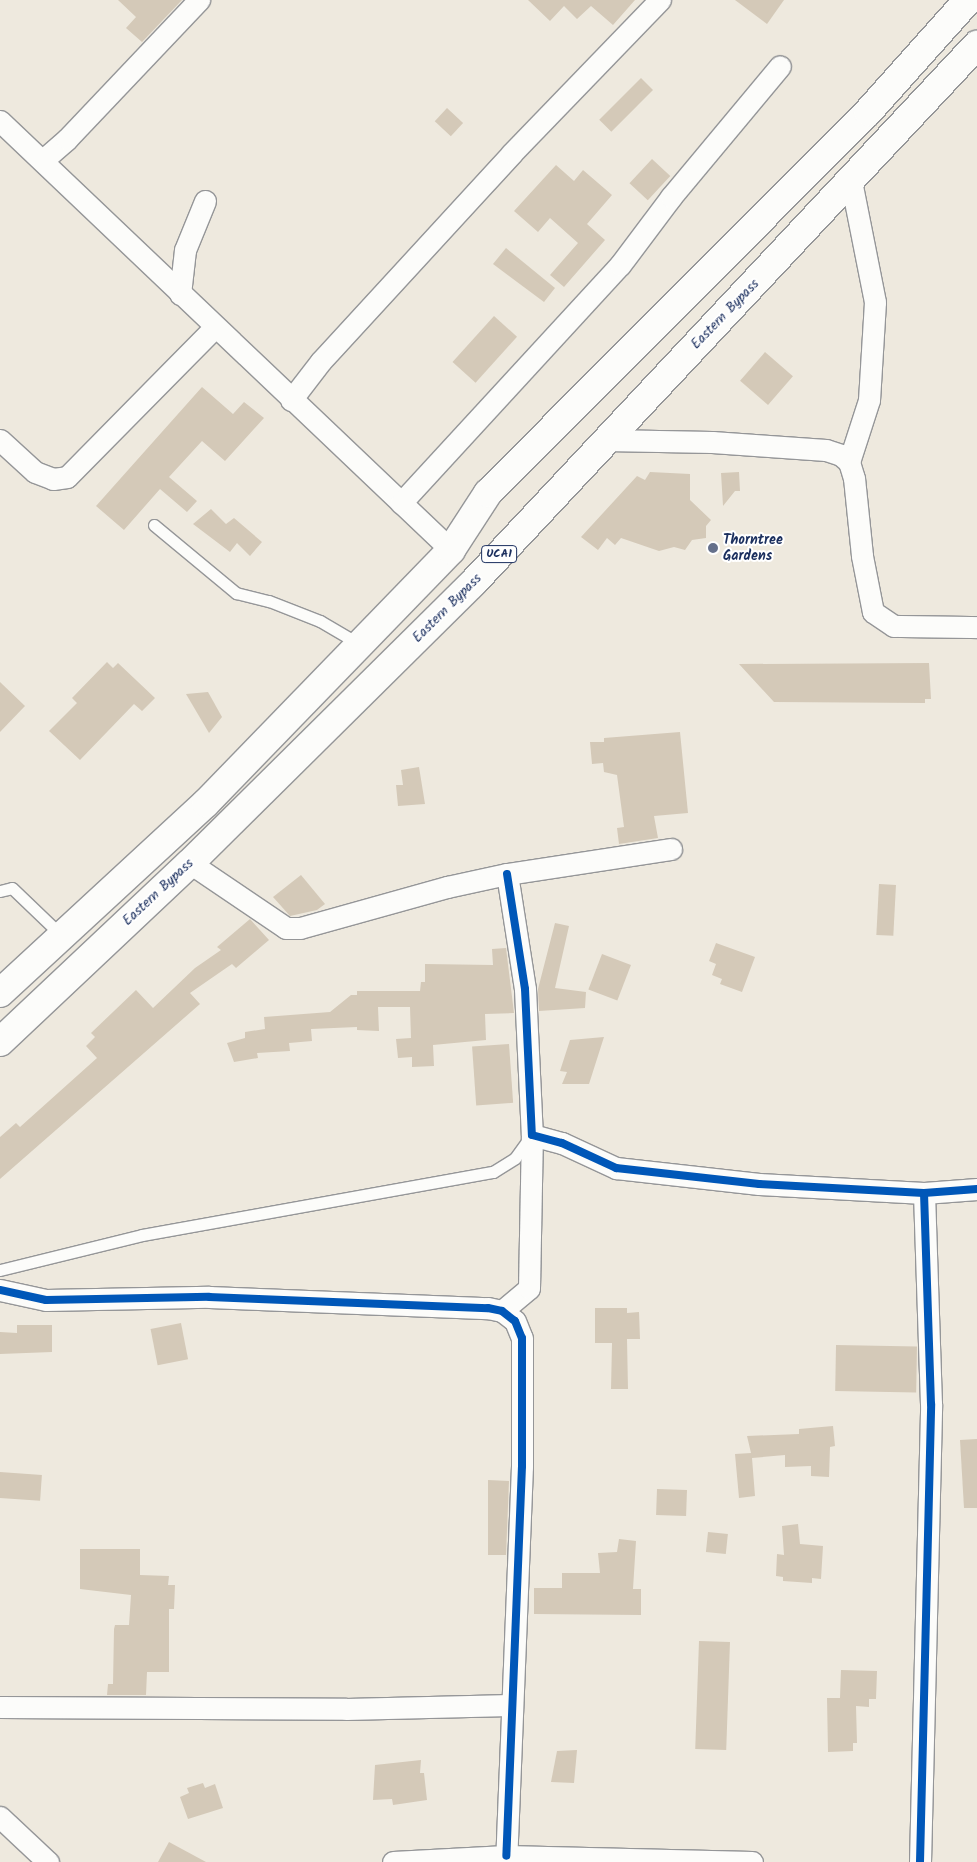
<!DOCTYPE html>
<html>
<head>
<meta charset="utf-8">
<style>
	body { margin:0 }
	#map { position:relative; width:977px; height:1862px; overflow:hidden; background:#eee9de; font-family:Kalam,sans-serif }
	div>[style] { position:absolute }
	.building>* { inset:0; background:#d4c9b8; transform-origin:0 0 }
	.roads { filter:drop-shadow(1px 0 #959698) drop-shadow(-1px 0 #959698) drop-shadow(0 1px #959698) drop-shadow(0 -1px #959698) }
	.service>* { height:11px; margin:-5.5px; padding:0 5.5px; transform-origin:5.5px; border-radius:5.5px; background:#fcfcfa }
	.minor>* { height:21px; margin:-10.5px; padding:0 10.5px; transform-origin:10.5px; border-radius:10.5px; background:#fcfcfa }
	.primary>* { height:28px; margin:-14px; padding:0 14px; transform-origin:14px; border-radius:14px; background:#fcfcfa }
	.cycleway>* { height:8px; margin:-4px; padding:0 4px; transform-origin:4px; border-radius:4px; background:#0057b8 }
	.dots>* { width:14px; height:14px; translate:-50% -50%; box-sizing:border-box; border:2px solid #fff; border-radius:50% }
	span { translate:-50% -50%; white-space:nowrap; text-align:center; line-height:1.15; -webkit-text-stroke:4px #fff; paint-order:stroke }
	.shield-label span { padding:1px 4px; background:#fff; border:1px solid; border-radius:4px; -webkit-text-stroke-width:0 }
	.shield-label { font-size:12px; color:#1b2f5e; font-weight:700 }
	.street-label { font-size:14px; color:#1b2f5e }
	.poi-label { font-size:14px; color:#1b2f5e; font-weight:700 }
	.left { translate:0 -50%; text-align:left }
</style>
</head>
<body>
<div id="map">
	<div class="building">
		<i style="clip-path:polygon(118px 0,182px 0,142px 42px,126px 28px,136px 17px)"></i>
		<i style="clip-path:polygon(528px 0,635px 0,613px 25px,591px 6px,577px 19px,564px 6px,550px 21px)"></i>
		<i style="clip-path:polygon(735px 0,784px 0,767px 24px)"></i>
		<i style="left:641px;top:78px;width:17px;height:59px;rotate:45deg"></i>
		<i style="left:447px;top:108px;width:22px;height:18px;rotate:43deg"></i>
		<i style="left:652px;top:159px;width:25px;height:33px;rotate:43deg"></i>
		<i style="clip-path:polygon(556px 165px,574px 181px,583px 170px,612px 195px,587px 224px,605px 240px,564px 287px,550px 275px,578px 243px,550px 218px,538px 232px,514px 211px)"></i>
		<i style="clip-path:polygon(506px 248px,555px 288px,544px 302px,493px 264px)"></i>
		<i style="left:494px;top:316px;width:31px;height:62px;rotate:42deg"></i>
		<i style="left:765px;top:352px;width:37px;height:38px;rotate:41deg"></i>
		<i style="clip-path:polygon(202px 387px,233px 414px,244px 402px,264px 418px,225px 461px,202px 441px,169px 477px,197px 501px,187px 512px,160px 489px,124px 530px,96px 506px)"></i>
		<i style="clip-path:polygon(650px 472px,690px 474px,690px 500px,711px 520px,706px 526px,706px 538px,692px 540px,685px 550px,674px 547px,659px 551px,621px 538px,615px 545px,607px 538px,598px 550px,581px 537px,637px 476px,645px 480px)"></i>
		<i style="clip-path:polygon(739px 472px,740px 491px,735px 491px,723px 506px,721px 473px)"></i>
		<i style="clip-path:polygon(211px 509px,226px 524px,234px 518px,262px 542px,250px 556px,237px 543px,230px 552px,193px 524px)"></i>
		<i style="clip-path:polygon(107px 662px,113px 668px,118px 663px,155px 698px,142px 711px,134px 704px,80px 760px,49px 731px,77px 703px,72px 698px)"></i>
		<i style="clip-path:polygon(929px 663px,931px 699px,925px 699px,925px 703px,774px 702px,739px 664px)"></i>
		<i style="clip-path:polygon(0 682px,25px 706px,0 732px)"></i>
		<i style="clip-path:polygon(208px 692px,222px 717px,209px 733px,186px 694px)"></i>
		<i style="clip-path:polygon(680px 732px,688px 813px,654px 816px,658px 838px,619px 844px,617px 828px,624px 827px,617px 775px,604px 772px,603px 763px,592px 764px,590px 742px,604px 742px,604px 738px)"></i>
		<i style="clip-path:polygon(419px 767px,425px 804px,398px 806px,396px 785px,403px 785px,401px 770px)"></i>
		<i style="clip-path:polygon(301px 875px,325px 904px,317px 910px,290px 916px,273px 897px)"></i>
		<i style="left:879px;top:884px;width:17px;height:51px;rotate:3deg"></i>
		<i style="clip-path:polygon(250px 919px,269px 940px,236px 968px,232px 964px,190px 993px,200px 1004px,0 1179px,0 1137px,16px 1123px,20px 1127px,97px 1058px,86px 1046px,95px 1037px,91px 1033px,136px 990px,153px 1008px,195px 968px,221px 950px,217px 947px)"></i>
		<i style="clip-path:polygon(555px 923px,569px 926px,555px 988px,586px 992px,585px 1008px,539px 1011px,538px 989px)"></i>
		<i style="clip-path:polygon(716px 943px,755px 957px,742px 992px,720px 984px,722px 979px,712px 975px,716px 964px,709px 961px)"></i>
		<i style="clip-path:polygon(506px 948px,514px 1013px,485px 1014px,486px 1040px,433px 1045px,434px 1066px,412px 1067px,412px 1057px,398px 1058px,396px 1039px,411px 1038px,410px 1007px,378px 1007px,379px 1031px,357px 1030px,357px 1027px,311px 1029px,312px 1041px,289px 1043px,290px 1051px,257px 1053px,258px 1058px,234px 1062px,227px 1043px,245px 1038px,245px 1032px,265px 1029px,264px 1017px,330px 1012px,351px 995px,357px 995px,357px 991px,420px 991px,421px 982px,425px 982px,425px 964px,493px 965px,492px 949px)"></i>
		<i style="left:602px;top:954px;width:31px;height:38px;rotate:21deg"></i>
		<i style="clip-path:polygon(604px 1037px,589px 1084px,562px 1084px,567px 1072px,560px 1071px,570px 1040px)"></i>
		<i style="left:509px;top:1044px;width:59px;height:37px;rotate:86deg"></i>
		<i style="clip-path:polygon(595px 1308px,627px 1308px,627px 1313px,639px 1312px,640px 1339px,627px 1339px,628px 1389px,611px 1389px,612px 1343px,595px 1343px)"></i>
		<i style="left:181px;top:1323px;width:37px;height:31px;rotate:79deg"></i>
		<i style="clip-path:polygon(17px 1325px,52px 1325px,52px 1352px,0 1354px,0 1332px,17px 1333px)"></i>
		<i style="left:836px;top:1345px;width:81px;height:46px;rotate:1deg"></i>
		<i style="clip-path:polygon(833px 1426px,835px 1446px,830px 1447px,829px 1477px,811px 1476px,811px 1466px,785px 1467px,785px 1455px,752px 1458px,755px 1496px,739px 1498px,735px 1454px,751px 1453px,747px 1436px,799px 1434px,799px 1429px)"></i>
		<i style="clip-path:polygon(977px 1439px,977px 1508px,964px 1508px,960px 1440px)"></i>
		<i style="left:0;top:1472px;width:42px;height:26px;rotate:4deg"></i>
		<i style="clip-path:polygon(488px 1480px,509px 1481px,506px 1555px,488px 1555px)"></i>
		<i style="left:657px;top:1489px;width:30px;height:26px;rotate:2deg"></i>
		<i style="clip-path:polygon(798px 1524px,800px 1544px,823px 1546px,821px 1579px,812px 1578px,812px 1583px,783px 1581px,783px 1577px,776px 1576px,777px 1554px,784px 1555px,782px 1526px)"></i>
		<i style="left:708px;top:1532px;width:20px;height:20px;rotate:6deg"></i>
		<i style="clip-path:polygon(619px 1539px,636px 1541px,633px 1589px,641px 1589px,641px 1615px,534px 1614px,534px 1588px,562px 1588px,562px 1573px,600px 1573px,598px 1553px,617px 1552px)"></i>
		<i style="clip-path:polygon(80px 1549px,140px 1549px,140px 1575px,169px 1576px,168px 1585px,175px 1585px,174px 1609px,169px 1609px,169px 1672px,147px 1672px,146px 1695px,107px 1695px,108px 1684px,113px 1684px,114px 1629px,115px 1625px,129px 1625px,131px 1595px,80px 1589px)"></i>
		<i style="left:699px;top:1641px;width:31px;height:108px;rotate:2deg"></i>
		<i style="clip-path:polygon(841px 1670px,877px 1671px,876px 1699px,869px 1699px,869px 1707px,856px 1706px,857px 1743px,853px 1743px,853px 1751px,828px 1752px,827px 1698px,840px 1698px)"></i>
		<i style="clip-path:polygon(577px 1750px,574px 1783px,551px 1782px,557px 1751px)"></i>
		<i style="clip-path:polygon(421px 1760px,420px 1773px,424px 1773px,427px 1800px,393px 1805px,392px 1799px,373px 1800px,375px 1765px)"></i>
		<i style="clip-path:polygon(203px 1783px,205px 1788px,215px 1784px,223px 1808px,188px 1819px,180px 1797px,189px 1793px,187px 1788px)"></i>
		<i style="clip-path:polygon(169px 1842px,206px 1862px,158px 1862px)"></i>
	</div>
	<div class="roads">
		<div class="service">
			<i style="left:154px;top:525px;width:107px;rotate:39.7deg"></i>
			<i style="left:236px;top:593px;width:34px;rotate:14deg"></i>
			<i style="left:269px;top:601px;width:55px;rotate:21.4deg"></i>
			<i style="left:320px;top:621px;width:45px;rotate:30.5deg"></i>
			<i style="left:0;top:891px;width:12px;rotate:-14deg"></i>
			<i style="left:12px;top:888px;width:69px;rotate:43.8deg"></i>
			<i style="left:0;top:1270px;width:146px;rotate:-13.8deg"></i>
			<i style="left:142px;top:1235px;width:357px;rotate:-10.2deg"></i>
			<i style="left:493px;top:1172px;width:26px;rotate:-32deg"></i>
			<i style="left:515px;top:1158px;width:24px;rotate:-54deg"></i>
		</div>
		<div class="minor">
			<i style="left:0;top:121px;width:622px;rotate:43.57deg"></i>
			<i style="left:43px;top:160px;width:32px;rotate:-41deg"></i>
			<i style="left:67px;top:139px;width:192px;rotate:-46.5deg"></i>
			<i style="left:180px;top:294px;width:44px;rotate:-83.5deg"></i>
			<i style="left:185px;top:250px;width:53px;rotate:-67.8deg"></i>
			<i style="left:291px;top:400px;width:49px;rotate:-52.4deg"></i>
			<i style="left:321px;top:361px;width:282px;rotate:-47.4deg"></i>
			<i style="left:512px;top:153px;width:213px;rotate:-46deg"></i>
			<i style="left:0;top:440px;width:47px;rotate:42.4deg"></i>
			<i style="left:35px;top:472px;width:19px;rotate:21deg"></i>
			<i style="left:53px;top:479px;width:14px;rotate:-8deg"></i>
			<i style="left:67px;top:477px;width:211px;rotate:-45.4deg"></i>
			<i style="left:605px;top:440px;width:107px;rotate:1.1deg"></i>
			<i style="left:712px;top:442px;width:114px;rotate:4deg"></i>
			<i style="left:826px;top:450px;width:16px;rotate:18deg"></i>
			<i style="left:841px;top:455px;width:11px;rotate:41deg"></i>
			<i style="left:849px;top:462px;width:17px;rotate:73deg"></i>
			<i style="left:854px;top:478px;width:78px;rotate:84.1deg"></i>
			<i style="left:862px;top:556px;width:57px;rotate:78.9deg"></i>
			<i style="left:873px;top:612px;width:25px;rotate:34deg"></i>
			<i style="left:894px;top:626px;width:83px;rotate:0.7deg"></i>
			<i style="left:849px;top:462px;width:65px;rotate:-72.1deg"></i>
			<i style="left:869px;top:400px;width:98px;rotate:-86.5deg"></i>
			<i style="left:875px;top:302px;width:123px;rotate:-101.2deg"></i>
			<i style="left:401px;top:503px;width:323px;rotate:-47.4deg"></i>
			<i style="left:620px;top:265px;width:85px;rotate:-53.1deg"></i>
			<i style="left:671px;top:197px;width:170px;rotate:-50.2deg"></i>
			<i style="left:190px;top:863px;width:116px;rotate:34.1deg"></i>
			<i style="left:286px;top:928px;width:14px"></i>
			<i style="left:300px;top:928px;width:153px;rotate:-15.6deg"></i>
			<i style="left:447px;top:887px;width:61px;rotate:-12.2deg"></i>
			<i style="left:507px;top:874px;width:166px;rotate:-8.7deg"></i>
			<i style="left:507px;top:874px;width:116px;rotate:81.1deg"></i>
			<i style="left:525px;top:989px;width:146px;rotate:87.3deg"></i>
			<i style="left:532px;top:1135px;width:31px;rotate:15deg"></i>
			<i style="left:562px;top:1143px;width:60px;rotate:24.8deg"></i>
			<i style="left:616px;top:1168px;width:144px;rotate:6.4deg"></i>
			<i style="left:759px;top:1184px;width:165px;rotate:3.1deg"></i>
			<i style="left:924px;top:1193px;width:53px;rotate:-4.3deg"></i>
			<i style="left:0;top:1290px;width:47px;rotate:12.3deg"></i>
			<i style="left:46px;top:1300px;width:163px;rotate:-1.1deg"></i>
			<i style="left:209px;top:1297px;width:279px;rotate:2.3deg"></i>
			<i style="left:488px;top:1308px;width:14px;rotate:12deg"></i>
			<i style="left:502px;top:1311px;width:16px;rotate:38deg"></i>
			<i style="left:515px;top:1321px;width:18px;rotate:68deg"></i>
			<i style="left:522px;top:1338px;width:128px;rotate:90deg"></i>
			<i style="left:522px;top:1466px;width:390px;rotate:92.3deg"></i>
			<i style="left:502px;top:1311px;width:35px;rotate:-40deg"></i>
			<i style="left:529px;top:1288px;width:153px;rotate:-88.9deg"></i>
			<i style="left:0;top:1707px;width:346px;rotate:0.3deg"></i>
			<i style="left:346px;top:1709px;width:166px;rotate:-1.4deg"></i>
			<i style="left:0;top:1817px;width:66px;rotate:43.2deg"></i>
			<i style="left:393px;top:1862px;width:113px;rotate:-3deg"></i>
			<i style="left:506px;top:1856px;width:246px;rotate:1.4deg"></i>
			<i style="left:920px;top:1862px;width:458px;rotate:-88.6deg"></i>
			<i style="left:931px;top:1404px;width:211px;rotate:-91.9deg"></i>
		</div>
		<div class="primary">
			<i style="left:0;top:993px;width:280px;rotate:-42.7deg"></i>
			<i style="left:206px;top:803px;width:352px;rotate:-45.9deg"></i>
			<i style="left:451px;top:550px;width:68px;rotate:-57deg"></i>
			<i style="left:488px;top:493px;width:538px;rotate:-45.08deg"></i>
			<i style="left:868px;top:112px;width:150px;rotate:-48.2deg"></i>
			<i style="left:0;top:1042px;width:261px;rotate:-43.3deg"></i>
			<i style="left:190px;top:863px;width:397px;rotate:-44.7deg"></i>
			<i style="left:472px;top:584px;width:739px;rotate:-46.87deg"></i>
		</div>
	</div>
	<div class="cycleway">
		<i style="left:507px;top:874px;width:116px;rotate:81.1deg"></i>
		<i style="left:525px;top:989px;width:146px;rotate:87.3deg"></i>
		<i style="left:532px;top:1135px;width:31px;rotate:15deg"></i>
		<i style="left:562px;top:1143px;width:60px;rotate:24.8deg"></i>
		<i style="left:616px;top:1168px;width:144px;rotate:6.4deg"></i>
		<i style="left:759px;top:1184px;width:165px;rotate:3.1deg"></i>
		<i style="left:924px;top:1193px;width:53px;rotate:-4.3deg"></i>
		<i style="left:0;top:1290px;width:47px;rotate:12.3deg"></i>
		<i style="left:46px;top:1300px;width:163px;rotate:-1.1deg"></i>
		<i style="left:209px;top:1297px;width:279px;rotate:2.3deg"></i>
		<i style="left:488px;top:1308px;width:14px;rotate:12deg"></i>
		<i style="left:502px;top:1311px;width:16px;rotate:38deg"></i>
		<i style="left:515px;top:1321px;width:18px;rotate:68deg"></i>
		<i style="left:522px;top:1338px;width:128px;rotate:90deg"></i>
		<i style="left:522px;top:1466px;width:390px;rotate:92.3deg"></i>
		<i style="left:920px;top:1862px;width:458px;rotate:-88.6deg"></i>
		<i style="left:931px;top:1404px;width:211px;rotate:-91.9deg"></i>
	</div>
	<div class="dots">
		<i style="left:713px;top:548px;background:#65708b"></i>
	</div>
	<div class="shield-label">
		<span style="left:499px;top:554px">UCA1</span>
	</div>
	<div class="street-label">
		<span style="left:725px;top:314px;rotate:-46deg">Eastern Bypass</span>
		<span style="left:447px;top:608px;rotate:-45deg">Eastern Bypass</span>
		<span style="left:158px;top:892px;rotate:-43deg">Eastern Bypass</span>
	</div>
	<div class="poi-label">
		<span class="left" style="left:723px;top:548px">Thorntree<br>Gardens</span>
	</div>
</div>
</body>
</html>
